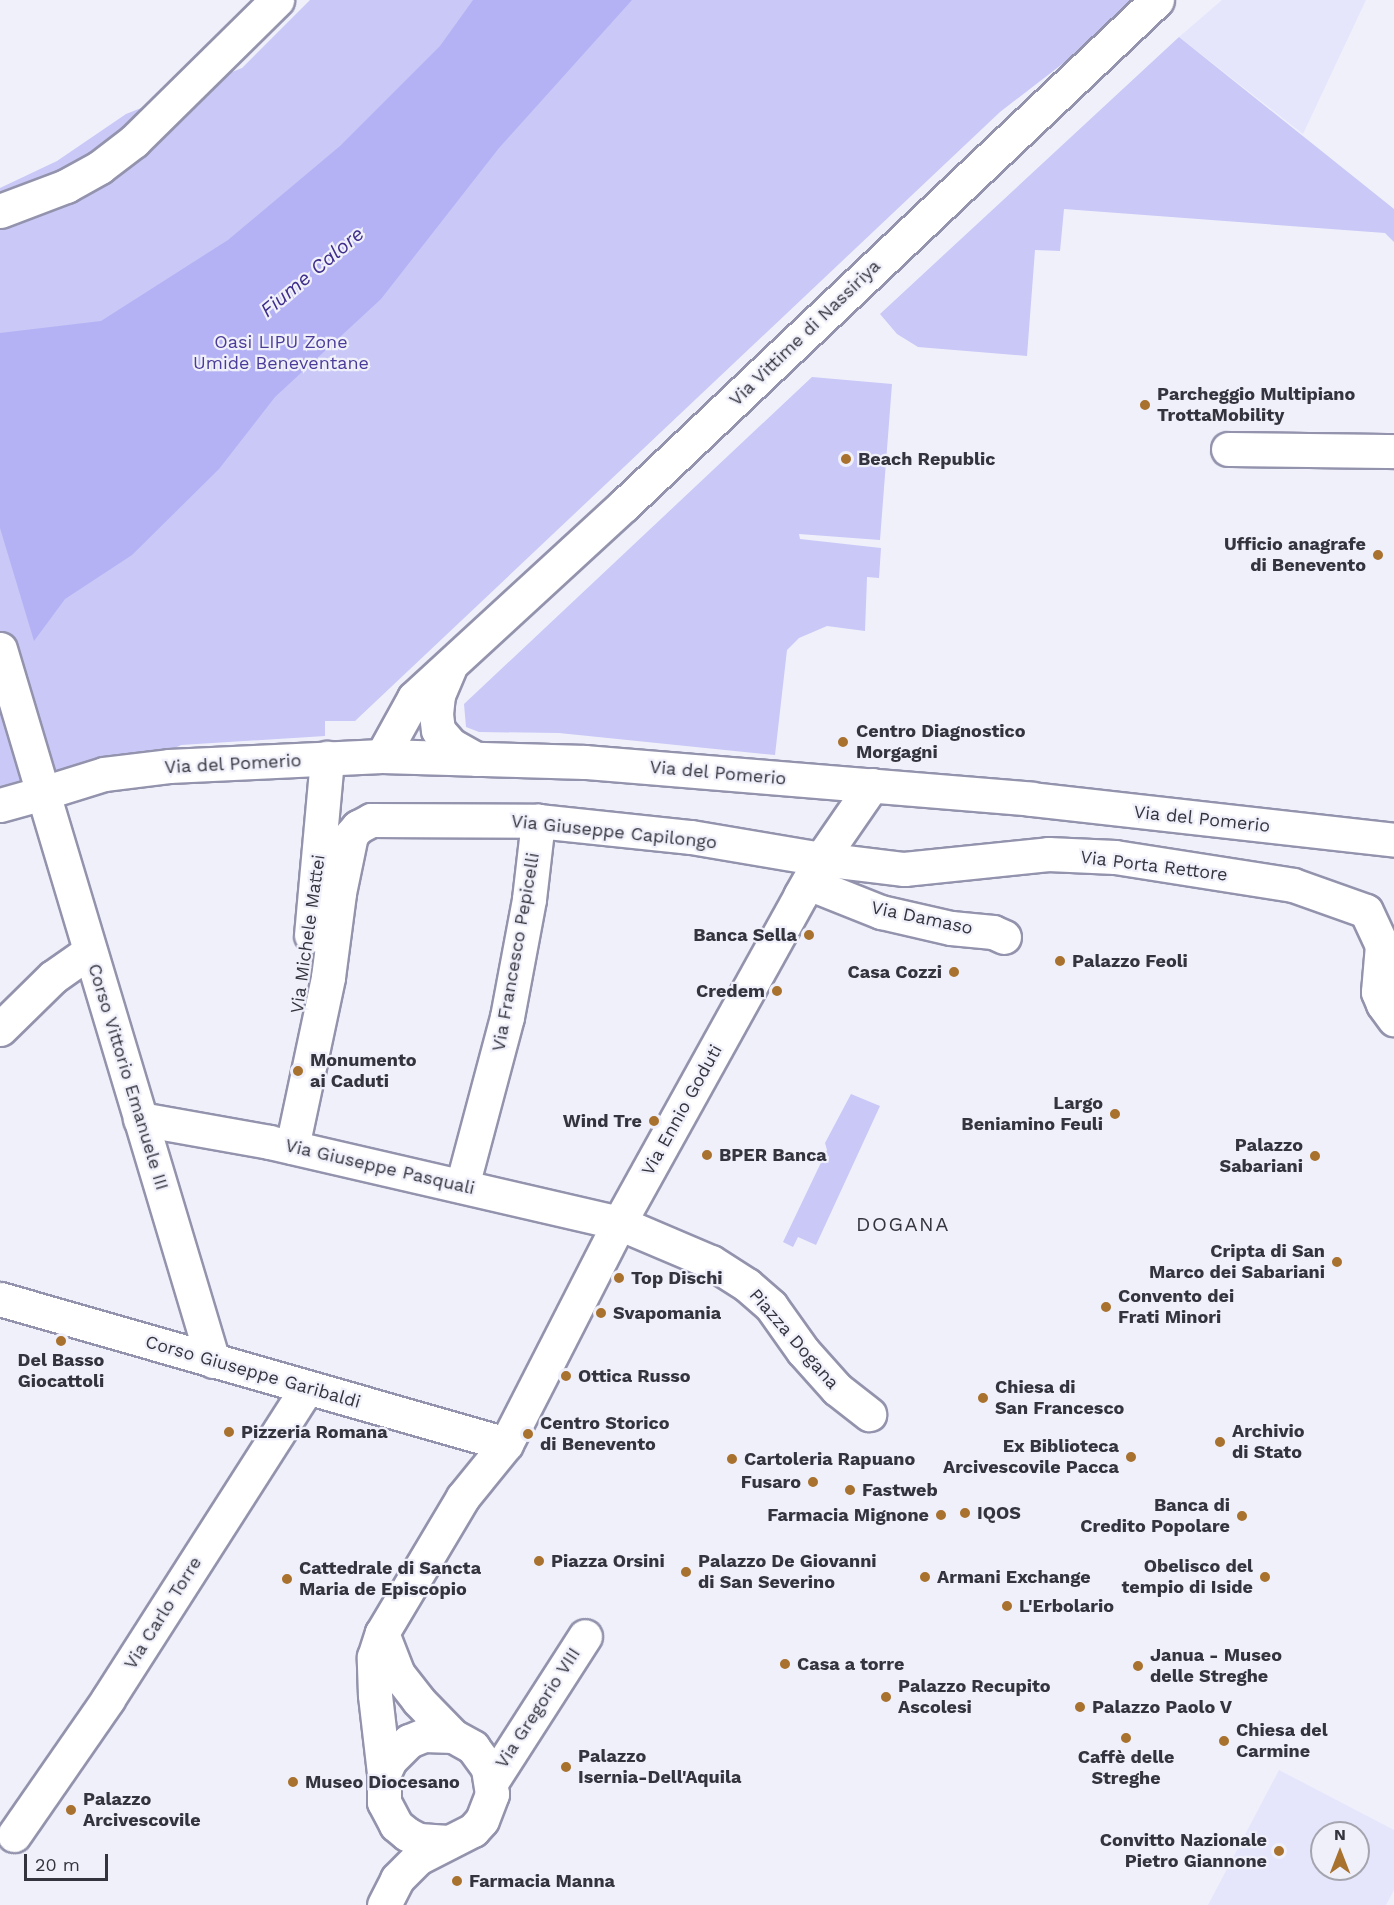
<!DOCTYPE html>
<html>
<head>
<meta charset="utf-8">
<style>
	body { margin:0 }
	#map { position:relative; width:1394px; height:1905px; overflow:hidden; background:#f0f0fb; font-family:"Work Sans",sans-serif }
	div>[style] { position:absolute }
	.built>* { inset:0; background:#e5e6fb }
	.green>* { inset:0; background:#c9c8f7 }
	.water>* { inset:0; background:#b4b2f4 }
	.roads { filter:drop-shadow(2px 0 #9393ad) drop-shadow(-2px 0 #9393ad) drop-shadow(0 2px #9393ad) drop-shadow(0 -2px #9393ad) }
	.minor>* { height:33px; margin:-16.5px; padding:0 16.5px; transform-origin:16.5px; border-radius:16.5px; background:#fff }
	.major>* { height:33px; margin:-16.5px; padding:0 16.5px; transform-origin:16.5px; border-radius:16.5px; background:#fff }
	.dots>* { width:16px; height:16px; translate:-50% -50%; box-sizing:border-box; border:3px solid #f0f0fb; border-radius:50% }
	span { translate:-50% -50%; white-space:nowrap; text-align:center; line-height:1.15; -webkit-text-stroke:4.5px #f0f0fb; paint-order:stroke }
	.street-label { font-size:18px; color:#34343e }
	.park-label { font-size:18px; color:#4b3c99 }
	.poi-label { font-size:18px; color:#34343e; font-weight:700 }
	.left { translate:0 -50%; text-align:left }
	.right { translate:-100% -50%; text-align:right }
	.water-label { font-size:20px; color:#402e8b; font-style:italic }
	.neighbourhood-label { font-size:20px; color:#34343e; letter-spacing:1.5px }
	.north { position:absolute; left:1310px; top:1821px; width:60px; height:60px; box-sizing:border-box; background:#f0f0fb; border:2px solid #a5a5af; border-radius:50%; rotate:0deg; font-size:16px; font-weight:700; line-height:24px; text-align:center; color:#34343e }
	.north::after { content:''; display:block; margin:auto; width:21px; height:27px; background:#a8712d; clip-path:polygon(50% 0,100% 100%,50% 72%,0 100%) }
	.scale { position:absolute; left:24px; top:1854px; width:84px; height:27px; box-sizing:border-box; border:3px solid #34343e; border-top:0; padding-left:8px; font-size:18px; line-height:21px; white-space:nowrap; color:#34343e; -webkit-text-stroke:4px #f0f0fb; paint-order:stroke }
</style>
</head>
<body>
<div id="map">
	<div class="built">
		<i style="clip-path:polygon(1222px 0,1366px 0,1303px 134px,1179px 37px)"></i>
		<i style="clip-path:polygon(evenodd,1279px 1770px,1394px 1830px,1394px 1890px,1386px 1905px,1208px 1905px,1279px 1770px,1322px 1833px,1358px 1833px,1358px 1869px,1322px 1869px,1322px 1833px)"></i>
	</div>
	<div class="green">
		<i style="clip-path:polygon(310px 0,1145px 0,1000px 112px,355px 721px,325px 721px,325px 736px,181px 745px,138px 766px,0 796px,0 188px,57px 161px,126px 114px,242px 68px)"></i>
		<i style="clip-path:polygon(1179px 37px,1394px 209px,1394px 242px,1385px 233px,1064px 209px,1060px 251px,1035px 250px,1027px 356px,918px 347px,897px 334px,880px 314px)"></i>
		<i style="clip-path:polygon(812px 377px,892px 384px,880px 540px,799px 534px,800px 539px,881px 548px,879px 578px,867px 577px,865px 631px,827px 626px,799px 638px,787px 650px,775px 755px,559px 733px,479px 732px,466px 727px,464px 704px)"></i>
		<i style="clip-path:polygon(851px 1094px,880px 1106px,816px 1245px,798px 1237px,793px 1247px,783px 1242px,827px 1150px,825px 1143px)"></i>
	</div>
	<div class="water">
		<i style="clip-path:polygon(473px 0,632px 0,499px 148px,381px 299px,275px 397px,219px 469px,132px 555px,65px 599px,34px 641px,0 528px,0 333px,101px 321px,228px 240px,340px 146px,440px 46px)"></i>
	</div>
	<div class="roads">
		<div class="minor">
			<i style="left:0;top:211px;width:71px;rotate:-20.7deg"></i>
			<i style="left:66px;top:186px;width:39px;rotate:-29deg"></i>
			<i style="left:100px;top:167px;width:43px;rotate:-37.4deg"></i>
			<i style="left:134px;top:141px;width:201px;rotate:-44.6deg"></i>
			<i style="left:1228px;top:449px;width:166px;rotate:0.7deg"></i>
			<i style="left:449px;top:669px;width:28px;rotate:113deg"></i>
			<i style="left:438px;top:695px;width:19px;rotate:96deg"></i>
			<i style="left:436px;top:714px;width:16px;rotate:83deg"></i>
			<i style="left:438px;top:730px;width:20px;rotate:49deg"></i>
			<i style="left:451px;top:745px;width:29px;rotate:29deg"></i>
			<i style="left:382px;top:756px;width:66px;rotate:-61.1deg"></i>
			<i style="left:414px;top:698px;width:285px;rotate:-42.6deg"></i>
			<i style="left:624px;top:505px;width:734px;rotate:-43.45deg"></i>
			<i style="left:808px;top:883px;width:79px;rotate:21.7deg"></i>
			<i style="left:881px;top:912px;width:72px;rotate:12.9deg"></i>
			<i style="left:951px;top:928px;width:42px;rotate:5.4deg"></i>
			<i style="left:993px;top:932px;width:12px;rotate:24deg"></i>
			<i style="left:311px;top:935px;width:178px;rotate:-84.8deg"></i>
			<i style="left:0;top:1029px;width:74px;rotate:-44.5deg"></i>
			<i style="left:53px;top:977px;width:45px;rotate:-35.1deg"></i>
			<i style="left:140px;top:1119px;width:131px;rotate:10.1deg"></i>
			<i style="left:269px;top:1142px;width:359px;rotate:13deg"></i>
			<i style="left:619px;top:1223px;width:100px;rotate:23deg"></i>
			<i style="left:711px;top:1262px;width:43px;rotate:32.6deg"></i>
			<i style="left:747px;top:1285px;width:32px;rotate:41deg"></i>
			<i style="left:771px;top:1306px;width:55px;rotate:54.6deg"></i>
			<i style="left:803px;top:1351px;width:51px;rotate:48.2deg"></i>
			<i style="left:837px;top:1389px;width:41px;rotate:38deg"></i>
			<i style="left:292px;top:1147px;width:174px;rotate:-78deg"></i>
			<i style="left:328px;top:977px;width:85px;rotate:-82.5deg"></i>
			<i style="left:339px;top:893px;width:59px;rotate:-78.3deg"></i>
			<i style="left:351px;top:835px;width:11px;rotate:-49deg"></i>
			<i style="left:358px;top:827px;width:15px;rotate:-28deg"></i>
			<i style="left:371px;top:820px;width:167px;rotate:0.3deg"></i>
			<i style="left:538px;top:821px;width:154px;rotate:6deg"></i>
			<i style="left:691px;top:837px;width:132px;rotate:9.6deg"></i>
			<i style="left:821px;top:859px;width:84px;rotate:6.9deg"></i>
			<i style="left:904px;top:869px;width:145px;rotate:-5.9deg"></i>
			<i style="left:1048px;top:854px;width:67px;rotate:2.6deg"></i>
			<i style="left:1115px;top:857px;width:180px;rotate:8.9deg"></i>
			<i style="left:1293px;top:885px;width:77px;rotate:19.6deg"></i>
			<i style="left:1366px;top:911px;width:38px;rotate:65deg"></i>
			<i style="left:1382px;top:945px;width:47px;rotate:94.9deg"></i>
			<i style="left:1378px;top:992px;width:13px;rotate:67deg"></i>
			<i style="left:1383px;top:1004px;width:19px;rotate:54deg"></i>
			<i style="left:462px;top:1186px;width:175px;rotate:-75.1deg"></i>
			<i style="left:507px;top:1017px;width:120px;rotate:-79.4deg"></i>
			<i style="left:529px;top:899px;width:79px;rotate:-83.4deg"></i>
			<i style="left:0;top:1299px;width:526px;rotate:15.99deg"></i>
			<i style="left:213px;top:1361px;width:593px;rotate:-106.66deg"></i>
			<i style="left:43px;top:793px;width:64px;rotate:-17.3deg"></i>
			<i style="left:104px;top:774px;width:65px;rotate:-7deg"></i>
			<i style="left:169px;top:766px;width:213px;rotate:-2.7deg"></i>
			<i style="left:382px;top:756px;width:203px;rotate:1.7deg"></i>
			<i style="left:585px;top:762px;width:448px;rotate:4.7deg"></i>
			<i style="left:1031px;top:799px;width:365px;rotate:6.4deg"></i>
			<i style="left:382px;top:1633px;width:44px;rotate:68.7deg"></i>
			<i style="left:398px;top:1674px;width:33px;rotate:52deg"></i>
			<i style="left:418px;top:1700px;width:50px;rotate:45.8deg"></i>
			<i style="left:384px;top:1773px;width:79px;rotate:-96.6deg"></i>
			<i style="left:375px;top:1695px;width:38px;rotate:-92deg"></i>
			<i style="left:374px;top:1657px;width:25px;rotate:-72deg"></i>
			<i style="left:382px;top:1633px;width:158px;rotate:-59.2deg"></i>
			<i style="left:463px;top:1497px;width:68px;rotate:-50.9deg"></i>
			<i style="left:506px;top:1444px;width:248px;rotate:-62.9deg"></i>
			<i style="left:619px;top:1223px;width:374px;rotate:-61deg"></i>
			<i style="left:800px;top:896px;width:43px;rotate:-60.4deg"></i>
			<i style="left:821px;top:859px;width:90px;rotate:-55.4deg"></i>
			<i style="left:492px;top:1781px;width:172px;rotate:-57.3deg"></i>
			<i style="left:14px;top:1835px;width:165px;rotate:-55.3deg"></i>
			<i style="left:108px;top:1699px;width:369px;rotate:-57.4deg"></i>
			<i style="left:384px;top:1905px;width:29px;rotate:-63deg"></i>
			<i style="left:397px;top:1879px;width:30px;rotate:-45deg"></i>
			<i style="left:418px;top:1858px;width:62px;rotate:-27deg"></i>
			<i style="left:473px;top:1830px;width:13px;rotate:-48deg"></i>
			<i style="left:482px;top:1820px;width:28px;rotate:-69deg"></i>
			<i style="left:492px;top:1794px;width:26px;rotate:-99deg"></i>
			<i style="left:488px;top:1768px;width:26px;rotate:-126deg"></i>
			<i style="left:473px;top:1747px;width:23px;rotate:-151deg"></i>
			<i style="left:453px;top:1736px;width:29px;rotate:-178deg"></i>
			<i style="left:424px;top:1735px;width:16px;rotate:158deg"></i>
			<i style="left:409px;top:1741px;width:27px;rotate:135deg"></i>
			<i style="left:390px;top:1760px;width:14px;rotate:115deg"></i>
			<i style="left:384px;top:1773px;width:29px;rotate:90deg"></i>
			<i style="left:384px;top:1802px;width:26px;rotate:62deg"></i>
			<i style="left:396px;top:1825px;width:14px;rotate:39deg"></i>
			<i style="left:407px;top:1834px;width:13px;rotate:27deg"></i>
			<i style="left:419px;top:1840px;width:29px;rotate:4deg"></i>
		</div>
		<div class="major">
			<i style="left:0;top:649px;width:150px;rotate:73.4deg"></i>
			<i style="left:43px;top:793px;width:45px;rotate:164.4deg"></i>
		</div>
	</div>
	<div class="dots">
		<i style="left:1145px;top:405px;background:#a8712d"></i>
		<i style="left:846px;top:459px;background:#a8712d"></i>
		<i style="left:1378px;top:555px;background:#a8712d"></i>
		<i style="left:843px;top:742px;background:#a8712d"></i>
		<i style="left:809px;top:935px;background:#a8712d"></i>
		<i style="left:1060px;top:961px;background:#a8712d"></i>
		<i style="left:954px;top:972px;background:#a8712d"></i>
		<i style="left:777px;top:991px;background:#a8712d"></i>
		<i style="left:298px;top:1071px;background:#a8712d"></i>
		<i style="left:1115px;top:1114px;background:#a8712d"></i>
		<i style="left:654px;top:1121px;background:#a8712d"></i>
		<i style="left:707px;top:1155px;background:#a8712d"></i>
		<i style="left:1315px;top:1156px;background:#a8712d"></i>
		<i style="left:1337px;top:1262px;background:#a8712d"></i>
		<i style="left:619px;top:1278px;background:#a8712d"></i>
		<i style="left:1106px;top:1307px;background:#a8712d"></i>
		<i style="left:601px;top:1313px;background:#a8712d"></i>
		<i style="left:61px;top:1341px;background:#a8712d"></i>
		<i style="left:566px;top:1376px;background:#a8712d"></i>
		<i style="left:983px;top:1398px;background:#a8712d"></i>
		<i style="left:229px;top:1432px;background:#a8712d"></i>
		<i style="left:528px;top:1434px;background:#a8712d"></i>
		<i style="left:1220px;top:1442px;background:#a8712d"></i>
		<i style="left:1131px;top:1457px;background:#a8712d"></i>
		<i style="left:732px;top:1459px;background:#a8712d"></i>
		<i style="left:813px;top:1482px;background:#a8712d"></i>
		<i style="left:850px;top:1490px;background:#a8712d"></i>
		<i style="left:965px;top:1513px;background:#a8712d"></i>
		<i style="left:941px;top:1515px;background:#a8712d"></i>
		<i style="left:1242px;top:1516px;background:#a8712d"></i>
		<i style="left:539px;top:1561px;background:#a8712d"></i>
		<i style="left:686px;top:1572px;background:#a8712d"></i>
		<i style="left:925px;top:1577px;background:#a8712d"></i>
		<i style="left:1265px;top:1577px;background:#a8712d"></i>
		<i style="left:287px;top:1579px;background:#a8712d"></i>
		<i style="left:1007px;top:1606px;background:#a8712d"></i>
		<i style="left:785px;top:1664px;background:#a8712d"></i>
		<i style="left:1138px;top:1666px;background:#a8712d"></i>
		<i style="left:886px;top:1697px;background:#a8712d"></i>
		<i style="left:1080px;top:1707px;background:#a8712d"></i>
		<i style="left:1126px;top:1738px;background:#a8712d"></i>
		<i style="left:1224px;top:1741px;background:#a8712d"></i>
		<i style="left:566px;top:1767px;background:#a8712d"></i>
		<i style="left:293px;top:1782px;background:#a8712d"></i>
		<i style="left:71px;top:1810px;background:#a8712d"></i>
		<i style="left:1279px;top:1851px;background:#a8712d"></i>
		<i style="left:457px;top:1881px;background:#a8712d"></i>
	</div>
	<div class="street-label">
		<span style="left:805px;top:333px;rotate:-44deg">Via Vittime di Nassiriya</span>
		<span style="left:233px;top:764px;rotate:-3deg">Via del Pomerio</span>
		<span style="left:718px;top:773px;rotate:5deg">Via del Pomerio</span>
		<span style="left:1202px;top:819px;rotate:6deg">Via del Pomerio</span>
		<span style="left:614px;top:832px;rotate:6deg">Via Giuseppe Capilongo</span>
		<span style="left:1154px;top:866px;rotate:7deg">Via Porta Rettore</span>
		<span style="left:922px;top:918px;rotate:12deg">Via Damaso</span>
		<span style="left:308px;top:934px;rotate:-82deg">Via Michele Mattei</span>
		<span style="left:516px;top:952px;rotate:-80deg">Via Francesco Pepicelli</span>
		<span style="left:128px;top:1077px;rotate:73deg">Corso Vittorio Emanuele III</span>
		<span style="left:682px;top:1110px;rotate:-61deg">Via Ennio Goduti</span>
		<span style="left:380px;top:1167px;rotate:13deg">Via Giuseppe Pasquali</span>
		<span style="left:794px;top:1339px;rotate:49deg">Piazza Dogana</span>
		<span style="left:253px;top:1372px;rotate:16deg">Corso Giuseppe Garibaldi</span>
		<span style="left:163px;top:1613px;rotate:-58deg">Via Carlo Torre</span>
		<span style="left:538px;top:1708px;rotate:-57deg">Via Gregorio VIII</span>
	</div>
	<div class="park-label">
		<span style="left:281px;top:353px">Oasi LIPU Zone<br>Umide Beneventane</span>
	</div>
	<div class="poi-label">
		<span class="left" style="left:1157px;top:405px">Parcheggio Multipiano<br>TrottaMobility</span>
		<span class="left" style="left:858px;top:459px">Beach Republic</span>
		<span class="right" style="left:1366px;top:555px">Ufficio anagrafe<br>di Benevento</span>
		<span class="left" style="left:856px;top:742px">Centro Diagnostico<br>Morgagni</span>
		<span class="right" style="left:797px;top:935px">Banca Sella</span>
		<span class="left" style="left:1072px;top:961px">Palazzo Feoli</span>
		<span class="right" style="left:942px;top:972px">Casa Cozzi</span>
		<span class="right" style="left:765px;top:991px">Credem</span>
		<span class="left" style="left:310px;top:1071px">Monumento<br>ai Caduti</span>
		<span class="right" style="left:1103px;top:1114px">Largo<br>Beniamino Feuli</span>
		<span class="right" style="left:642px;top:1121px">Wind Tre</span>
		<span class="right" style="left:1303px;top:1156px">Palazzo<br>Sabariani</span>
		<span class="left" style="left:719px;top:1155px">BPER Banca</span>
		<span class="right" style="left:1325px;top:1262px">Cripta di San<br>Marco dei Sabariani</span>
		<span class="left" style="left:631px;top:1278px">Top Dischi</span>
		<span class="left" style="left:1118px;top:1307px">Convento dei<br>Frati Minori</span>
		<span class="left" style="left:613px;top:1313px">Svapomania</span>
		<span style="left:61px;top:1371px">Del Basso<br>Giocattoli</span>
		<span class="left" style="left:578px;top:1376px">Ottica Russo</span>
		<span class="left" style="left:995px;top:1398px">Chiesa di<br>San Francesco</span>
		<span class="left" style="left:540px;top:1434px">Centro Storico<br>di Benevento</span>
		<span class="left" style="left:241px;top:1432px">Pizzeria Romana</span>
		<span class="left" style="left:1232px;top:1442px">Archivio<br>di Stato</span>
		<span class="right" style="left:1119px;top:1457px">Ex Biblioteca<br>Arcivescovile Pacca</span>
		<span class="left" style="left:744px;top:1459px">Cartoleria Rapuano</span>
		<span class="right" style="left:801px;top:1482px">Fusaro</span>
		<span class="left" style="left:862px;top:1490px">Fastweb</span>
		<span class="right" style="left:1230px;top:1516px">Banca di<br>Credito Popolare</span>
		<span class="left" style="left:977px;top:1513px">IQOS</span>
		<span class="right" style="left:929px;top:1515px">Farmacia Mignone</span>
		<span class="left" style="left:551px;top:1561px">Piazza Orsini</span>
		<span class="left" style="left:698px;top:1572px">Palazzo De Giovanni<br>di San Severino</span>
		<span class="right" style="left:1253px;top:1577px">Obelisco del<br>tempio di Iside</span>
		<span class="left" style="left:299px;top:1579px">Cattedrale di Sancta<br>Maria de Episcopio</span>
		<span class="left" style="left:937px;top:1577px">Armani Exchange</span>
		<span class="left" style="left:1019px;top:1606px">L'Erbolario</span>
		<span class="left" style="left:1150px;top:1666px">Janua - Museo<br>delle Streghe</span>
		<span class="left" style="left:797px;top:1664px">Casa a torre</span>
		<span class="left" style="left:898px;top:1697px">Palazzo Recupito<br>Ascolesi</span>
		<span class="left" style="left:1092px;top:1707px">Palazzo Paolo V</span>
		<span class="left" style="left:1236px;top:1741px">Chiesa del<br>Carmine</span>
		<span class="left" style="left:578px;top:1767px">Palazzo<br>Isernia-Dell'Aquila</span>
		<span style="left:1126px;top:1768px">Caffè delle<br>Streghe</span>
		<span class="left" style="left:305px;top:1782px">Museo Diocesano</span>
		<span class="left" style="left:83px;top:1810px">Palazzo<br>Arcivescovile</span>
		<span class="right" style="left:1267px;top:1851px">Convitto Nazionale<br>Pietro Giannone</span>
		<span class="left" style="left:469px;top:1881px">Farmacia Manna</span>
	</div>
	<div class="water-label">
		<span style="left:312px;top:272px;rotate:-40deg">Fiume Calore</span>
	</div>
	<div class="neighbourhood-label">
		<span style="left:903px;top:1224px">DOGANA</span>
	</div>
	<div class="north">N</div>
	<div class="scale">20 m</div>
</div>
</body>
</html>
